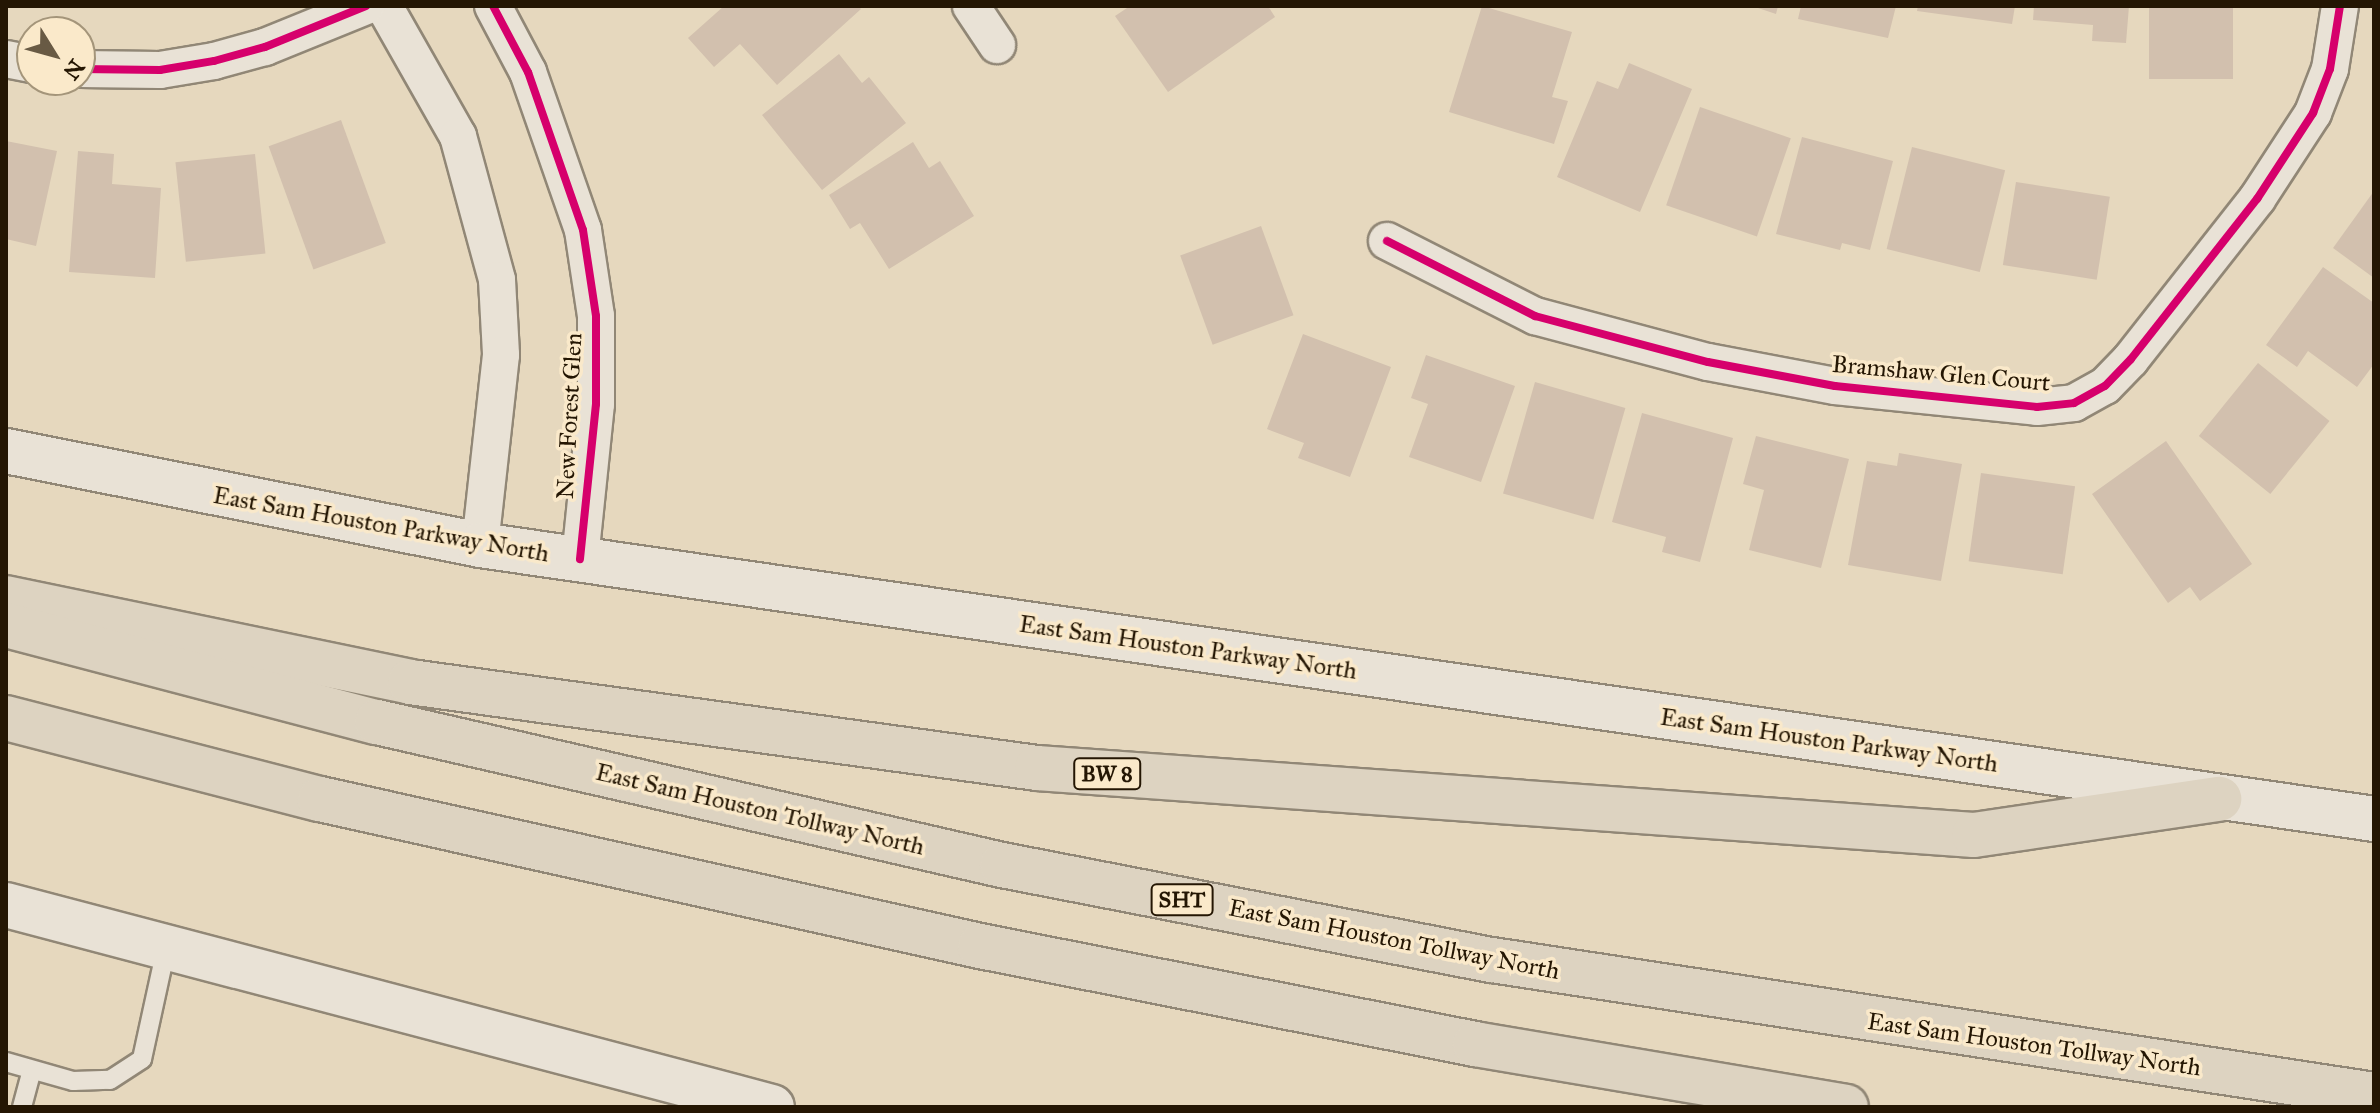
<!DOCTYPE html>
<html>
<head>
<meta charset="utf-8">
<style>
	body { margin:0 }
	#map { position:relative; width:2380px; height:1113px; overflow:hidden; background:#e6d8be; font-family:"IM FELL Great Primer",serif }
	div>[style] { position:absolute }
	.building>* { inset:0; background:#d2c0ae; transform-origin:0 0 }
	.roads { filter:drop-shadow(2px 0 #918776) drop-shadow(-2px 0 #918776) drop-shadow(0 2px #918776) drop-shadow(0 -2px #918776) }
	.service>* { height:18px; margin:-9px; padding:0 9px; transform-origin:9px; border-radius:9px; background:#e9e2d6 }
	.minor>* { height:36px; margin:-18px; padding:0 18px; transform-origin:18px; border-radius:18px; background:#e9e2d6 }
	.secondary>* { height:44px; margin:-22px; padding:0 22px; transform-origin:22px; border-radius:22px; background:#e9e2d6 }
	.motorway>* { height:44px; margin:-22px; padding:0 22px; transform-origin:22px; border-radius:22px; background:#ddd3c1 }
	.cycleway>* { height:8px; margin:-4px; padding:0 4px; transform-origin:4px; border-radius:4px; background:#d6006c }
	span { translate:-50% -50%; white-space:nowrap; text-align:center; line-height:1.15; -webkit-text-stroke:7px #fae9ca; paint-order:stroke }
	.shield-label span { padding:2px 6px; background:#fae9ca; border:2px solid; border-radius:6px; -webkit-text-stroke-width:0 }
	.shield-label { font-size:22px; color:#241603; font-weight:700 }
	.street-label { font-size:24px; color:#241603 }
	.frame { position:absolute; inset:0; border:8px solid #241603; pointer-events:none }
	.north { position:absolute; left:16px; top:16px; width:80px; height:80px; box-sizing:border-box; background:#fae9ca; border:2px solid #a4957a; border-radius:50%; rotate:127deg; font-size:22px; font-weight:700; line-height:32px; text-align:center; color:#241603 }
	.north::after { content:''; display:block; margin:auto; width:28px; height:36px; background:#685a44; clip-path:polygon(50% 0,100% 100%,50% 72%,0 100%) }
</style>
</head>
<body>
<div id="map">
	<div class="building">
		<i style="clip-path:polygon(724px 6px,858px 6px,861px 9px,777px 85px,740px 44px,714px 67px,688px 38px)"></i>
		<i style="clip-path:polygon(1130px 6px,1268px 6px,1275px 17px,1168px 92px,1115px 16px)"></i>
		<i style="clip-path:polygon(1482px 6px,1572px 32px,1552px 97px,1568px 101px,1554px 144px,1449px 112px)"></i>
		<i style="clip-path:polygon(1752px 6px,1778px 6px,1776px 14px)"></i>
		<i style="clip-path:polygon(1801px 6px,1896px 6px,1888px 38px,1798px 19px)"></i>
		<i style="clip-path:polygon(1918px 6px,2015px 6px,2012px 24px,1917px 11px)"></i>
		<i style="clip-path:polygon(2034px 6px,2129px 6px,2126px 43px,2092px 41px,2093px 25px,2033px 20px)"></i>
		<i style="left:2149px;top:6px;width:84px;height:73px"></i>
		<i style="clip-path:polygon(839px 54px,862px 83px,869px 77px,906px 123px,822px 190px,762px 115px)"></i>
		<i style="clip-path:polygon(1629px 63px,1692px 89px,1640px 212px,1557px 177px,1597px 81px,1618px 89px)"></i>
		<i style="left:1700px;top:107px;width:96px;height:104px;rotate:19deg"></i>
		<i style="left:341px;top:120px;width:131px;height:77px;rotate:70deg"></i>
		<i style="clip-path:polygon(1802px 137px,1893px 161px,1870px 250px,1842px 243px,1840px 250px,1776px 234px)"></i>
		<i style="clip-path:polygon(6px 141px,57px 151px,36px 246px,6px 239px)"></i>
		<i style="clip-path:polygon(913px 142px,929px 168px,940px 161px,974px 216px,889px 269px,860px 223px,850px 229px,829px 195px)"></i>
		<i style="left:1912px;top:147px;width:96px;height:105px;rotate:14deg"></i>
		<i style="clip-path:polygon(78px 151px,114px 154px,112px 184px,161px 188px,155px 278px,69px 272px)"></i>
		<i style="left:255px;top:154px;width:100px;height:80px;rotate:84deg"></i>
		<i style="left:2016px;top:182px;width:95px;height:84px;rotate:9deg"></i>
		<i style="clip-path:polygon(2374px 191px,2374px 278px,2333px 248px)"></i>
		<i style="left:1261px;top:226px;width:95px;height:86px;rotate:70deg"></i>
		<i style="clip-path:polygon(2323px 267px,2374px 303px,2374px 364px,2357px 387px,2308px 351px,2297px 367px,2266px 345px)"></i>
		<i style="clip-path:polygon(1303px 334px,1391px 367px,1350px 477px,1298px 458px,1304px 443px,1267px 429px)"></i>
		<i style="clip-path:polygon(1426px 355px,1515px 386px,1481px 482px,1409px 457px,1428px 404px,1411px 398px)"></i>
		<i style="left:2258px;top:363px;width:92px;height:94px;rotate:39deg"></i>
		<i style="left:1535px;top:382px;width:94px;height:116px;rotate:16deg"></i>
		<i style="clip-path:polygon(1642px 413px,1733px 438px,1700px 562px,1662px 552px,1666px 537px,1612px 522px)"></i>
		<i style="clip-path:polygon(1756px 436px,1849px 459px,1821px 568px,1749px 550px,1764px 490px,1743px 484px)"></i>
		<i style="clip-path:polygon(2166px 441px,2252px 564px,2200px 601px,2190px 587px,2168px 603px,2092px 494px)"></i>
		<i style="clip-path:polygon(1899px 453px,1962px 464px,1941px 581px,1848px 565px,1867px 461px,1897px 466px)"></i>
		<i style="left:1981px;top:473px;width:95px;height:89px;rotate:8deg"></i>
	</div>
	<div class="roads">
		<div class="service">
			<i style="left:6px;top:1062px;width:70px;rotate:15.8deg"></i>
			<i style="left:73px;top:1081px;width:37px;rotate:-2deg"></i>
			<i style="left:110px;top:1080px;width:38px;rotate:-33deg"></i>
			<i style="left:142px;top:1059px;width:113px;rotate:-77.7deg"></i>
			<i style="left:22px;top:1107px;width:38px;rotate:-75deg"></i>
		</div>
		<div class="minor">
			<i style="left:384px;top:6px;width:150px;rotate:60.4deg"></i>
			<i style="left:458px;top:136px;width:149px;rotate:74.8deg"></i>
			<i style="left:497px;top:280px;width:75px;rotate:86.9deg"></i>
			<i style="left:501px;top:355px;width:191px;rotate:96.3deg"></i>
			<i style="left:493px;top:6px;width:75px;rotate:62.1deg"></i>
			<i style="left:528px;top:72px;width:167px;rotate:70.8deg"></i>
			<i style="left:583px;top:230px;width:87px;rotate:81.4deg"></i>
			<i style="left:596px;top:316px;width:88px;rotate:90deg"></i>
			<i style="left:596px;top:404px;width:156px;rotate:95.9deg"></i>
			<i style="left:971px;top:6px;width:47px;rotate:56.3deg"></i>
			<i style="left:6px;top:59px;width:26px;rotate:11deg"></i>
			<i style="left:80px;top:69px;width:80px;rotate:0.7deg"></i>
			<i style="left:160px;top:70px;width:55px;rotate:-9.5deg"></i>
			<i style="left:214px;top:61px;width:53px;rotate:-15.4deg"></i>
			<i style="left:265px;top:47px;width:109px;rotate:-22.1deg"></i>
			<i style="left:1387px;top:241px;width:166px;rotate:26.9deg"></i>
			<i style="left:1535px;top:316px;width:179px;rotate:14.9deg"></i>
			<i style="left:1708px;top:362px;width:129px;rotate:10.7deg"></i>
			<i style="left:1835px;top:386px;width:203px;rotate:5.9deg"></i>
			<i style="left:2037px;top:407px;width:37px;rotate:-6deg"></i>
			<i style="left:2074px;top:403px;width:35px;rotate:-29deg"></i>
			<i style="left:2105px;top:386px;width:37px;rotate:-46deg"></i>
			<i style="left:2131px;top:359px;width:204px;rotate:-51.8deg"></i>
			<i style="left:2257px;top:199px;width:103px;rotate:-56.9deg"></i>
			<i style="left:2313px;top:113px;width:47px;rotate:-68.9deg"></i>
			<i style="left:2330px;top:69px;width:64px;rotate:-81deg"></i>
		</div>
		<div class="secondary">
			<i style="left:6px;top:451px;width:483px;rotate:11.2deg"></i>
			<i style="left:480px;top:545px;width:1914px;rotate:8.23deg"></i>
			<i style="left:6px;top:905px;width:792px;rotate:14.77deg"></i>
		</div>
		<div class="motorway">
			<i style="left:6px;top:598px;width:413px;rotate:11.7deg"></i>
			<i style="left:410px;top:682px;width:633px;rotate:7.81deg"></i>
			<i style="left:1037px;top:768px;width:939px;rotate:4.09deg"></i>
			<i style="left:1974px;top:835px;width:248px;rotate:-8.4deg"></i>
			<i style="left:6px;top:625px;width:383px;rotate:14.7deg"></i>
			<i style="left:377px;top:722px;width:641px;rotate:12.89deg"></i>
			<i style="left:1002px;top:865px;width:499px;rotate:11deg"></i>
			<i style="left:1492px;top:960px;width:892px;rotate:8.7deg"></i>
			<i style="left:6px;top:718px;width:324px;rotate:14.5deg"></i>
			<i style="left:320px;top:799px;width:676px;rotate:12.56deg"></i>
			<i style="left:980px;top:946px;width:505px;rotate:11.2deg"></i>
			<i style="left:1475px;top:1044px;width:376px;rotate:9.6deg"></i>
		</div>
	</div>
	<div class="cycleway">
		<i style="left:493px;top:6px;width:75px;rotate:62.1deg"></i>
		<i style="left:528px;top:72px;width:167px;rotate:70.8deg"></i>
		<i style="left:583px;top:230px;width:87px;rotate:81.4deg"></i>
		<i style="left:596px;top:316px;width:88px;rotate:90deg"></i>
		<i style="left:596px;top:404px;width:156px;rotate:95.9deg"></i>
		<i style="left:80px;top:69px;width:80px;rotate:0.7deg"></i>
		<i style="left:160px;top:70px;width:55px;rotate:-9.5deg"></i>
		<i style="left:214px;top:61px;width:53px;rotate:-15.4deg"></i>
		<i style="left:265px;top:47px;width:109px;rotate:-22.1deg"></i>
		<i style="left:1387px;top:241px;width:166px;rotate:26.9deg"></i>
		<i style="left:1535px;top:316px;width:179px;rotate:14.9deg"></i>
		<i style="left:1708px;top:362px;width:129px;rotate:10.7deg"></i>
		<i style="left:1835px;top:386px;width:203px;rotate:5.9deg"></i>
		<i style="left:2037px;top:407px;width:37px;rotate:-6deg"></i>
		<i style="left:2074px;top:403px;width:35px;rotate:-29deg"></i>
		<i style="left:2105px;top:386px;width:37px;rotate:-46deg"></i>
		<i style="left:2131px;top:359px;width:204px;rotate:-51.8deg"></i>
		<i style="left:2257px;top:199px;width:103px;rotate:-56.9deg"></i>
		<i style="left:2313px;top:113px;width:47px;rotate:-68.9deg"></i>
		<i style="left:2330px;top:69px;width:64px;rotate:-81deg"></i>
	</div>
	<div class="shield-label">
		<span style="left:1107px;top:774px">BW 8</span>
		<span style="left:1182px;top:900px">SHT</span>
	</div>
	<div class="street-label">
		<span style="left:1941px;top:374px;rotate:5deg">Bramshaw Glen Court</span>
		<span style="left:570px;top:416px;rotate:-87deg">New Forest Glen</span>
		<span style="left:381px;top:525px;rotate:10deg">East Sam Houston Parkway North</span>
		<span style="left:1188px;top:648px;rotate:8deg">East Sam Houston Parkway North</span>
		<span style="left:1829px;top:741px;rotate:8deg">East Sam Houston Parkway North</span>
		<span style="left:760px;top:810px;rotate:13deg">East Sam Houston Tollway North</span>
		<span style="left:1394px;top:940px;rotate:11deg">East Sam Houston Tollway North</span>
		<span style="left:2034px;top:1045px;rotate:8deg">East Sam Houston Tollway North</span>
	</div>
	<div class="frame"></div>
	<div class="north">N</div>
</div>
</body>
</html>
